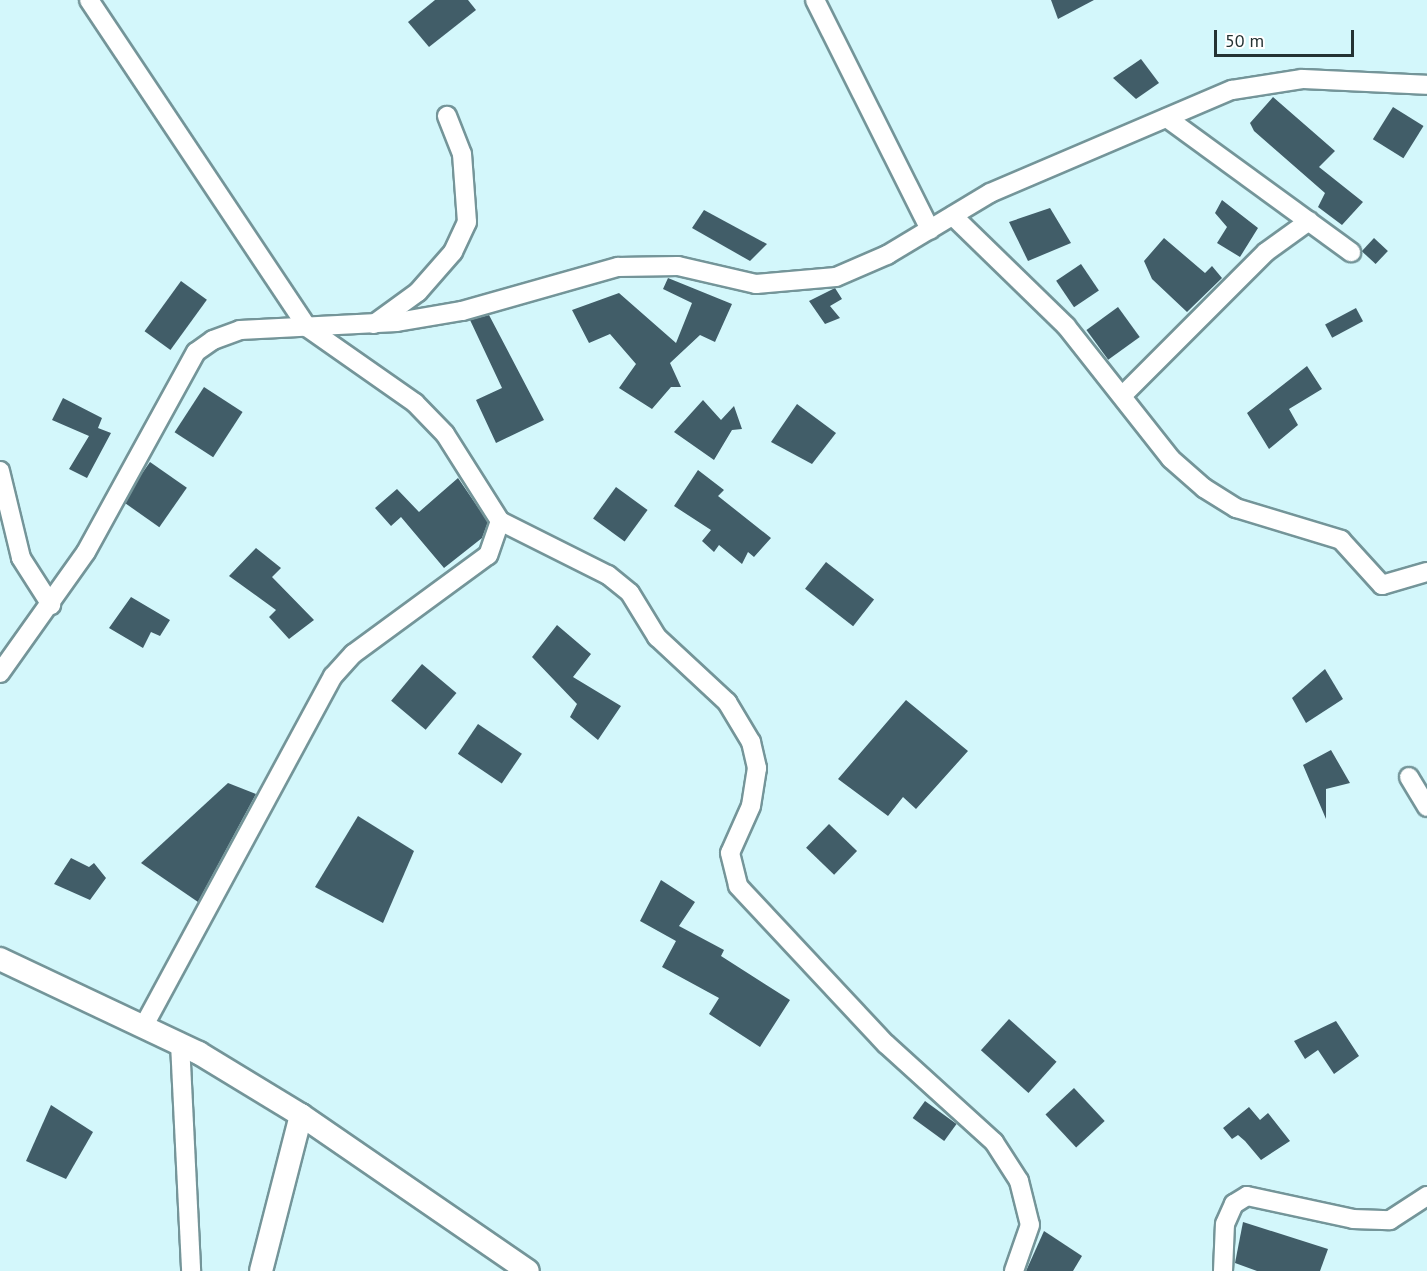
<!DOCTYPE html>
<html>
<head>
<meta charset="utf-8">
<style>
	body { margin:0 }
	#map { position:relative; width:1427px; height:1271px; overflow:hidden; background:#d3f7fb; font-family:"PT Sans",sans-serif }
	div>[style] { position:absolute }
	.building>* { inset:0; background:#415d68; transform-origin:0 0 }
	.roads { filter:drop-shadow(2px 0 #749599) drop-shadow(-2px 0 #749599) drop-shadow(0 2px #749599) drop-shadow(0 -2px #749599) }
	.minor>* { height:18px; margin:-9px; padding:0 9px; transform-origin:9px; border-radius:9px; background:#fff }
	.tertiary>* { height:22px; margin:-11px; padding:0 11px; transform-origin:11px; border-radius:11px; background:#fff }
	span { translate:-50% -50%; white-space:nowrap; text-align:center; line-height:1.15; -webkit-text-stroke:6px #fff; paint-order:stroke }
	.scale { position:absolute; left:1214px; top:30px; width:140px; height:27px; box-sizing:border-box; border:3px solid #243233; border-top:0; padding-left:8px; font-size:18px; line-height:21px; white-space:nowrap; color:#243233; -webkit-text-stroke:4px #fff; paint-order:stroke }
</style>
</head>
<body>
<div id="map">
	<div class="building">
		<i style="clip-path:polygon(435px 0,468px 0,476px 10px,429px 47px,408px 22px)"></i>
		<i style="clip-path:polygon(1051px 0,1094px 0,1058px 19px)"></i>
		<i style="clip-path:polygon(1141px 59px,1159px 83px,1136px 99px,1113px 78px)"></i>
		<i style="clip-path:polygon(1273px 97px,1335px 151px,1319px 167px,1363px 202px,1342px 225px,1318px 207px,1325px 193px,1254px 131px,1250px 123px)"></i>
		<i style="left:1393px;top:107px;width:36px;height:38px;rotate:32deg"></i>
		<i style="clip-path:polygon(1222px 200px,1258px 228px,1240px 257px,1217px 243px,1227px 227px,1215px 213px)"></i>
		<i style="clip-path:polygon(1050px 208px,1071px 243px,1028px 261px,1009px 222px)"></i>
		<i style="clip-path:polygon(704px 210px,767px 244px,750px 261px,692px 228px)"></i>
		<i style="clip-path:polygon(1164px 238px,1205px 273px,1212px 266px,1222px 278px,1187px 312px,1152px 279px,1144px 261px)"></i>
		<i style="left:1374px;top:238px;width:19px;height:18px;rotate:43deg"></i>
		<i style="left:1081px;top:264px;width:32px;height:30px;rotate:56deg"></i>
		<i style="clip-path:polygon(668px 278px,732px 304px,715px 342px,700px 335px,670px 363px,681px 387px,671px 387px,652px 409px,619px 388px,636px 364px,610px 334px,589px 343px,572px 310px,619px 293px,676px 343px,692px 303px,663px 289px)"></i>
		<i style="left:181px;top:281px;width:32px;height:62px;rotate:36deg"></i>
		<i style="clip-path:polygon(835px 288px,842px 299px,830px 306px,840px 318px,825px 324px,809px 301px)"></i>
		<i style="left:1118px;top:307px;width:37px;height:39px;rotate:54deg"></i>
		<i style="left:1356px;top:308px;width:15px;height:35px;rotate:62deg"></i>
		<i style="clip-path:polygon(489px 315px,544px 420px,496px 443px,476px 400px,502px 388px,470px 320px)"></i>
		<i style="clip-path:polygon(1307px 366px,1322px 389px,1289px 409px,1298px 425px,1269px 449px,1247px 413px)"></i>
		<i style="left:204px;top:387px;width:46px;height:54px;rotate:33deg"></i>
		<i style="clip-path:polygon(63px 398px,102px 418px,98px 428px,111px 433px,87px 478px,69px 469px,89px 436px,52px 420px)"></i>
		<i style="clip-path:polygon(703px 400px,721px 420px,734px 406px,742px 429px,732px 430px,714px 460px,674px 432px)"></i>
		<i style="clip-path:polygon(797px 404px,836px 433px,812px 464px,771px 442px)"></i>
		<i style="left:150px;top:462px;width:45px;height:48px;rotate:35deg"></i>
		<i style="clip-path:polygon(698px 470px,724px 490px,718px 496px,771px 538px,754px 557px,748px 552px,742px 564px,719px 545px,714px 552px,702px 541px,711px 530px,674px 506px)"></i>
		<i style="clip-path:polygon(458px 478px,488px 522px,482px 538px,444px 568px,401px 517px,391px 526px,375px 508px,397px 489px,419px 512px)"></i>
		<i style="left:616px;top:487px;width:39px;height:39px;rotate:36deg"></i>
		<i style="clip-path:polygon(256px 548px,281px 568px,272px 577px,314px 620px,289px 639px,269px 617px,276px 610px,229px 576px)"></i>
		<i style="left:826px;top:562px;width:61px;height:34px;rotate:38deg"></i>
		<i style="clip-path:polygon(131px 597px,170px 620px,160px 636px,151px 632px,143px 648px,109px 628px)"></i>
		<i style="clip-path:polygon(557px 625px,591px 654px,573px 677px,621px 706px,598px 740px,570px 717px,577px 704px,532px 657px)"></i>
		<i style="left:422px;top:664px;width:45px;height:48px;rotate:40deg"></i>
		<i style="clip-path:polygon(1325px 669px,1343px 699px,1306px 723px,1292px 698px)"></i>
		<i style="clip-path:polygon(906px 700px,968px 751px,916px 809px,903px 797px,888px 816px,838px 779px)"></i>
		<i style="left:478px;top:724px;width:53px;height:36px;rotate:34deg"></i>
		<i style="clip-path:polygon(1331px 750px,1350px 783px,1326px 789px,1326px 819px,1303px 765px)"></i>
		<i style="clip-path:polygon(228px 783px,256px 794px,198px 902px,141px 863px)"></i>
		<i style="clip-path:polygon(358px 816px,414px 851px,383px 923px,315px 887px)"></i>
		<i style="left:829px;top:824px;width:39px;height:33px;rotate:44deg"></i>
		<i style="clip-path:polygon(71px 858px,89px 867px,94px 863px,106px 878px,90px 900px,54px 884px)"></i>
		<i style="clip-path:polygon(661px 880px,695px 902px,679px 926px,724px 950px,721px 956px,790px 1000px,760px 1047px,709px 1014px,719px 998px,662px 967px,676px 941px,640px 921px)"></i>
		<i style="left:1009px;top:1019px;width:64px;height:42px;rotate:42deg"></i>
		<i style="clip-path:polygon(1336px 1021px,1359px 1056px,1334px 1074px,1318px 1050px,1305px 1059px,1294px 1041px)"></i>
		<i style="left:1074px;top:1088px;width:45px;height:39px;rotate:47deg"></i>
		<i style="left:925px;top:1101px;width:39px;height:21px;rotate:36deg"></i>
		<i style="clip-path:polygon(51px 1105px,93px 1132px,66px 1179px,26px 1161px)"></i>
		<i style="clip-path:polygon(1249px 1107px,1260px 1120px,1268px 1113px,1290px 1141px,1261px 1160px,1245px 1141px,1238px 1135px,1232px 1139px,1223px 1128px)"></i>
		<i style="clip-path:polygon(1243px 1222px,1328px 1249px,1320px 1271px,1257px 1271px,1235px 1263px)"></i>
		<i style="clip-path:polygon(1044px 1231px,1082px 1256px,1073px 1271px,1026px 1271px)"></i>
	</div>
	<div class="roads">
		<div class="minor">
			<i style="left:89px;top:0;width:394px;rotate:56.3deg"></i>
			<i style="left:308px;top:328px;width:131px;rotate:35deg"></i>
			<i style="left:415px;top:403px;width:43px;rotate:45.9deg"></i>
			<i style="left:445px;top:434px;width:103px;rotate:57.7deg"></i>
			<i style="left:500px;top:521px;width:36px;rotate:109deg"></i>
			<i style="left:488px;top:555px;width:167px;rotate:143.7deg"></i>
			<i style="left:353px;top:654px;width:30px;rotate:132deg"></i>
			<i style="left:333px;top:676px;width:396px;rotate:118.4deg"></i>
			<i style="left:815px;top:0;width:257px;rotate:63.4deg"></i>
			<i style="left:1167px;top:118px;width:228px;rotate:36.1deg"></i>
			<i style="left:953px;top:216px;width:158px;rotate:44.2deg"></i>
			<i style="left:1066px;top:326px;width:169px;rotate:51.7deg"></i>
			<i style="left:1171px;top:459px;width:44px;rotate:41.3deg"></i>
			<i style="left:1204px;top:488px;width:38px;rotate:32deg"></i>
			<i style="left:1236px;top:508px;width:110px;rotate:16.9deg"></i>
			<i style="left:1341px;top:540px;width:61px;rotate:47.7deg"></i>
			<i style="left:1382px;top:585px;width:47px;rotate:-16.1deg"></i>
			<i style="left:374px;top:324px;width:54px;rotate:-36deg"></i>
			<i style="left:418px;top:292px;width:53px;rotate:-48.8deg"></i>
			<i style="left:453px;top:252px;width:33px;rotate:-65deg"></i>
			<i style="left:467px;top:222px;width:68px;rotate:-94.2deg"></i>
			<i style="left:462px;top:154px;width:41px;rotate:-111.5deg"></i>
			<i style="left:1123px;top:395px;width:202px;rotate:-45deg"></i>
			<i style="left:1266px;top:252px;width:53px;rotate:-35.8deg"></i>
			<i style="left:0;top:471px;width:89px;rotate:76.4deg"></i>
			<i style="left:21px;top:558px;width:56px;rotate:57.4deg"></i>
			<i style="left:500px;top:521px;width:121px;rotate:26.6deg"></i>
			<i style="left:608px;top:575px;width:28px;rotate:39deg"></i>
			<i style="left:630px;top:593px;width:52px;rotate:58.5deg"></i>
			<i style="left:657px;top:637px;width:96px;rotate:42.9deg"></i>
			<i style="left:727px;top:702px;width:47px;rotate:59deg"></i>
			<i style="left:751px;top:742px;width:27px;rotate:77deg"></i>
			<i style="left:757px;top:768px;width:38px;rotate:99deg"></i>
			<i style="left:751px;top:806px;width:51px;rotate:114.1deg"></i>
			<i style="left:730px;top:853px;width:34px;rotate:76deg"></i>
			<i style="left:738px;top:886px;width:216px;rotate:46.9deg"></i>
			<i style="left:886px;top:1044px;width:146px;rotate:42.2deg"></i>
			<i style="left:994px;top:1142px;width:46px;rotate:57.3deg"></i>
			<i style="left:1019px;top:1181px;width:45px;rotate:76deg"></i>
			<i style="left:1030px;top:1225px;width:49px;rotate:109.2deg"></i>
			<i style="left:0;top:673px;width:148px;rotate:-54.6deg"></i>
			<i style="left:86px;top:552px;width:228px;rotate:-61.2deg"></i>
			<i style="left:196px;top:352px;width:21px;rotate:-35deg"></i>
			<i style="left:213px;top:340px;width:29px;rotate:-20deg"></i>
			<i style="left:240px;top:330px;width:157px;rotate:-2.9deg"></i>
			<i style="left:397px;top:322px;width:66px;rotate:-9.6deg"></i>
			<i style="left:462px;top:311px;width:162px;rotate:-15.8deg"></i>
			<i style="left:618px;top:267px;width:60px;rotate:-1deg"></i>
			<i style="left:678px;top:266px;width:80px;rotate:13deg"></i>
			<i style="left:756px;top:284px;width:80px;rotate:-5deg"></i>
			<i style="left:836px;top:277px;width:56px;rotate:-23.3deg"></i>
			<i style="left:887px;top:255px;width:120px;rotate:-31deg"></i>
			<i style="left:990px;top:193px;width:263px;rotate:-23.1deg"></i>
			<i style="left:1232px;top:90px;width:71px;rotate:-8.9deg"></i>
			<i style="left:1302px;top:79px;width:125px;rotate:2.7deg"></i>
			<i style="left:1409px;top:777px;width:35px;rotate:59deg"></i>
			<i style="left:180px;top:1043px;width:228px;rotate:87.2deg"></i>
			<i style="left:1223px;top:1271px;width:47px;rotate:-87.6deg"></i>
			<i style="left:1225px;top:1224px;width:22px;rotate:-66deg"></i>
			<i style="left:1234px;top:1204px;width:15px;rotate:-32deg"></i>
			<i style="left:1247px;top:1196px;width:108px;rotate:12.2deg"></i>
			<i style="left:1353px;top:1219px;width:37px;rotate:2deg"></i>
			<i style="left:1390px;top:1220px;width:44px;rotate:-33deg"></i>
		</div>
		<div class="tertiary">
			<i style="left:0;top:959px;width:220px;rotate:25.3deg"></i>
			<i style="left:199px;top:1053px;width:119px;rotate:31.3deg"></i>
			<i style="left:301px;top:1115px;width:275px;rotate:34.5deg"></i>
			<i style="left:261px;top:1271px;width:161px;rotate:-75.6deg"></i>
		</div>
	</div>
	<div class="scale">50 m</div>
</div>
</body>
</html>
